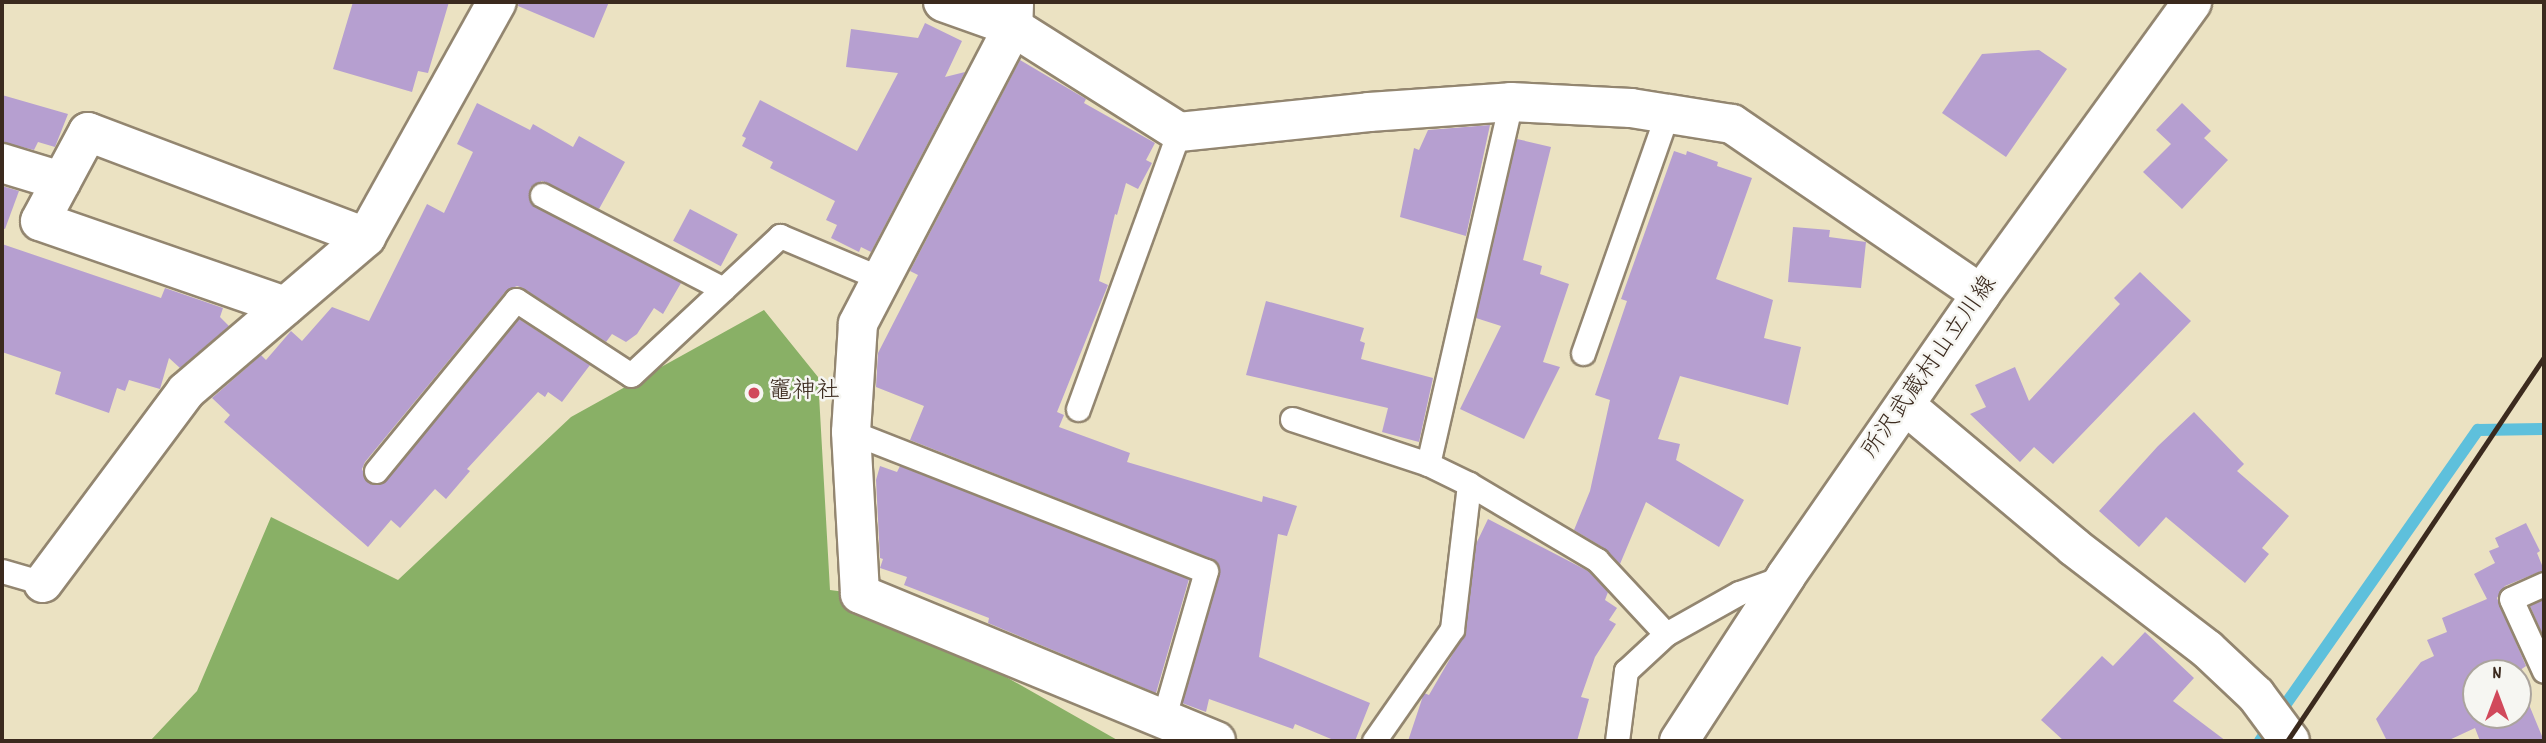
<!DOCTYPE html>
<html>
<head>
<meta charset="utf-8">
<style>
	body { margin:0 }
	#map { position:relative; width:2546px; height:743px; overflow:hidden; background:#ebe2c2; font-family:Dekko,"Klee One",sans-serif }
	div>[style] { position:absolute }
	.forest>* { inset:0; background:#89b066 }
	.stream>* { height:12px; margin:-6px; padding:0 6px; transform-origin:6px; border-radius:6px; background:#5ec0dc }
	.building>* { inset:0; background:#b69fd0; transform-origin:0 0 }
	.roads { filter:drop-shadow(2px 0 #938670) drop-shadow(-2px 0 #938670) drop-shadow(0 2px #938670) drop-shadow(0 -2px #938670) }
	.service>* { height:23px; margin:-11.5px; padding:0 11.5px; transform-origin:11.5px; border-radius:11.5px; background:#fff }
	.minor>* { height:38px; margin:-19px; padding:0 19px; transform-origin:19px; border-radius:19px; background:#fff }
	.primary>* { height:38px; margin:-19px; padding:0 19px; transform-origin:19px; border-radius:19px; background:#fff }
	.rail>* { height:5px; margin:-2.5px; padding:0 2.5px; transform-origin:2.5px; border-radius:2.5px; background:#3b2a1e }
	.dots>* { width:19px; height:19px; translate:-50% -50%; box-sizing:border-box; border:4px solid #f6f6f2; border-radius:50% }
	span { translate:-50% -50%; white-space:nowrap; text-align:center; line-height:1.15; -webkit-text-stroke:5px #f6f6f2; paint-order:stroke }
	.street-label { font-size:24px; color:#3b2a1e }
	.poi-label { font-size:24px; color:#3b2a1e }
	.left { translate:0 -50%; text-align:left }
	.frame { position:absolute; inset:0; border:4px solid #3b2a1e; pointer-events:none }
	.north { position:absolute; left:2462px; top:659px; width:70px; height:70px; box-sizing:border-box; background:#f6f6f2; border:2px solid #aba49d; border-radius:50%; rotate:0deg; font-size:19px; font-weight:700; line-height:28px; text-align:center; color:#3b2a1e }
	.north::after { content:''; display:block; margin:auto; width:24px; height:32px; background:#d1495b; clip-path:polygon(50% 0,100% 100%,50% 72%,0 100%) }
</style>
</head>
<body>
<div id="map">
	<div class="forest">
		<i style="clip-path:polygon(764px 310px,818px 377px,830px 590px,860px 594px,1119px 741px,150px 741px,197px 691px,271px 517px,398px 580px,571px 417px)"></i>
	</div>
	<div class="stream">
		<i style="left:2260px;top:741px;width:380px;rotate:-55deg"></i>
		<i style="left:2478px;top:430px;width:66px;rotate:-0.9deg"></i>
	</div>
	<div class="building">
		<i style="clip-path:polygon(353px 2px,449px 2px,428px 73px,418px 71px,412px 92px,333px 69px)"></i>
		<i style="clip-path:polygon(519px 2px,609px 2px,594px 38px,518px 6px)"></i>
		<i style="clip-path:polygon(925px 23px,962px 41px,945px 77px,965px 72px,871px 252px,861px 247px,859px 252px,831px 238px,837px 225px,826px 220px,835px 201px,770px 168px,773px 162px,742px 146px,746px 138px,742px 136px,760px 100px,857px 151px,898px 73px,846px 67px,851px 29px,918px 38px)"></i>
		<i style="clip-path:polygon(2039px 50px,2067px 69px,2006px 157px,1942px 113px,1982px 54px)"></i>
		<i style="clip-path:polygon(1020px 60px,1086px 99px,1084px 103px,1155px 143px,1146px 160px,1152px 163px,1138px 189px,1126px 183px,1117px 215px,1115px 214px,1099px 281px,1108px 285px,1057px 412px,1064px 415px,1059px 427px,1130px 453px,1127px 462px,1262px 502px,1263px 496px,1297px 506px,1287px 536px,1278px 534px,1259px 657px,1370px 703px,1355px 741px,1336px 741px,1295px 724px,1293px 729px,1209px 699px,1206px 712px,1182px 703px,1219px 575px,1216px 561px,910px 440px,924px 406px,876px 387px,878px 353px,918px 275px,910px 271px)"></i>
		<i style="clip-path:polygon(2px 95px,68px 114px,55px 147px,38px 142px,34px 150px,2px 142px)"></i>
		<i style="clip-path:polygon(477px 103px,530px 130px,533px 124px,573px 147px,579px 136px,625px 162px,599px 209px,542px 181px,530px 188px,530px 202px,681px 283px,663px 314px,654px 308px,637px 334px,626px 342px,612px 334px,606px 342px,523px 288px,517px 286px,506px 291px,365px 462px,362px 469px,367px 481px,374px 485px,387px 480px,519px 319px,590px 365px,562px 402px,548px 392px,545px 397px,538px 392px,467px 469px,470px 471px,446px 499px,435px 489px,400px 528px,391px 520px,368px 547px,224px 422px,230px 415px,212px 398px,261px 355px,266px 360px,291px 331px,302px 341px,332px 307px,369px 321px,427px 204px,444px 213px,473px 152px,457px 144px)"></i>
		<i style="clip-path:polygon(2182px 103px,2211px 131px,2204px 138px,2228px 160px,2182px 209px,2143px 172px,2171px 144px,2156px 130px)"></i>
		<i style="clip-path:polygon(1490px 125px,1466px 236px,1400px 217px,1414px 148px,1419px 150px,1428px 130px)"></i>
		<i style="clip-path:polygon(1517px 139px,1551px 147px,1523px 260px,1542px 266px,1540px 274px,1569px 284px,1543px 362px,1560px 367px,1524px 439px,1460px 409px,1501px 326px,1476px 318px)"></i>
		<i style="clip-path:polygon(1674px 151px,1686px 155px,1687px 151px,1718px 162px,1717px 166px,1752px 178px,1716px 279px,1773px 300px,1764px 338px,1801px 347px,1788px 405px,1680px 376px,1658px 439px,1680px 444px,1676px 460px,1744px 500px,1719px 547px,1646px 502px,1620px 564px,1604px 548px,1574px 530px,1590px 491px,1610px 400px,1595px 395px,1627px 301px,1621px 299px)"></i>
		<i style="clip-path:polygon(2px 186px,19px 191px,5px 229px,2px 228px)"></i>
		<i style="left:690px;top:209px;width:54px;height:36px;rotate:28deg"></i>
		<i style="clip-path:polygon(1793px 227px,1830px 230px,1829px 237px,1866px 242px,1861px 288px,1788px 282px)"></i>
		<i style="clip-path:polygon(2px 244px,161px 298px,165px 288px,223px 308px,220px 317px,229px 326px,180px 368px,169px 358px,160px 389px,129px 380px,125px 391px,117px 388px,109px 413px,55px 394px,61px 372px,2px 352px)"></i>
		<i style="clip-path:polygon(2140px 272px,2191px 321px,2053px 464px,2034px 447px,2020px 462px,1970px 414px,1986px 407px,1975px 385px,2015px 367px,2029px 401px,2120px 304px,2114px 298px)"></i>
		<i style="clip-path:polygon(1266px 301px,1364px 328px,1360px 341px,1365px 343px,1361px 359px,1433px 378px,1419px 442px,1382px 432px,1388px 408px,1246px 375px)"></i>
		<i style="clip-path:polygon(2194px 412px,2244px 464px,2237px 471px,2289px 516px,2262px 548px,2269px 554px,2245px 583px,2166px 517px,2139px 547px,2099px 511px,2158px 446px)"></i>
		<i style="clip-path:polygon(880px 466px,897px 472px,900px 466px,1189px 579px,1156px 693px,988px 623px,989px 618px,904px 585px,907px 577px,880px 568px,883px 559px,880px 558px,876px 480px)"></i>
		<i style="clip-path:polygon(1488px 519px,1588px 571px,1608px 592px,1605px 600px,1617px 608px,1609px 620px,1616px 624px,1595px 657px,1581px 697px,1589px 699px,1577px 741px,1408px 741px,1424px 693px,1429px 695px,1466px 631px,1476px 544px)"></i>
		<i style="clip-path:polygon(2526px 523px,2540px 551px,2537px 553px,2544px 570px,2505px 586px,2497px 598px,2526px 666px,2516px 673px,2476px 673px,2476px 715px,2518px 715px,2518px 678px,2544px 741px,2480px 741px,2475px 728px,2447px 741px,2387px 741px,2376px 719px,2421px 662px,2434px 656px,2427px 640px,2447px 632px,2442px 618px,2487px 599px,2474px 574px,2495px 563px,2489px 551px,2499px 547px,2495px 538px)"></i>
		<i style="clip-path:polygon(2544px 599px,2544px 638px,2530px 606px)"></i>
		<i style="clip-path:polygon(2145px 632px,2194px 678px,2173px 701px,2226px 741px,2064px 741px,2041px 720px,2102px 656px,2113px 666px)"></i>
	</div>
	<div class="roads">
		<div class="service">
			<i style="left:542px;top:195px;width:204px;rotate:27.4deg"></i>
			<i style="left:1583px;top:353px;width:256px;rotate:-70.6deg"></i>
			<i style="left:1078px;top:409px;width:295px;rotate:-70deg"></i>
			<i style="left:1292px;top:419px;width:143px;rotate:18.3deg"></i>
			<i style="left:1428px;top:464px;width:46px;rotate:26deg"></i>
			<i style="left:1469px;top:484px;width:149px;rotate:30.7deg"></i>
			<i style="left:1597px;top:560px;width:101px;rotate:47deg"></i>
			<i style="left:1666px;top:634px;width:84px;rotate:-29.3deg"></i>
			<i style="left:1739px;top:593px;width:48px;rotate:-19.6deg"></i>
			<i style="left:851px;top:432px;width:381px;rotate:21.4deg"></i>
			<i style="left:1206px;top:571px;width:155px;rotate:106.1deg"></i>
			<i style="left:1428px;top:464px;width:371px;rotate:-77.1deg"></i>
			<i style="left:376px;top:471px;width:221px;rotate:-50.7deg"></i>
			<i style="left:516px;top:300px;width:137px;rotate:33.1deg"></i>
			<i style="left:631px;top:375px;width:204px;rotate:-43deg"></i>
			<i style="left:780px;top:236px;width:108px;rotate:22.8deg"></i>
			<i style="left:2px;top:571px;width:43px;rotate:16.3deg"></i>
			<i style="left:2544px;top:584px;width:36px;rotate:156deg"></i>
			<i style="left:2511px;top:599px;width:79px;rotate:65.4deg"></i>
			<i style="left:1374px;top:741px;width:136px;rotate:-55.1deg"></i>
			<i style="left:1452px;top:629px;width:146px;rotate:-83.3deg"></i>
			<i style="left:1617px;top:741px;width:71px;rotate:-82.7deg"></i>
			<i style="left:1626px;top:671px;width:54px;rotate:-42.8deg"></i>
		</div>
		<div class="minor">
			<i style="left:943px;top:2px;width:74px;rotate:19.7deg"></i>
			<i style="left:1013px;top:27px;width:196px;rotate:32.3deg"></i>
			<i style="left:1179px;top:132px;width:191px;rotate:-6deg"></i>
			<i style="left:1369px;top:112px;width:142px;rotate:-4deg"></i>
			<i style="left:1511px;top:102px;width:120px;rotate:2.9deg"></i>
			<i style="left:1631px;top:108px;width:102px;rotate:9deg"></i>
			<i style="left:1732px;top:124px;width:301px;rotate:34.3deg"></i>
			<i style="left:1014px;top:4px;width:23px;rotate:92deg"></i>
			<i style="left:1013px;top:27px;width:335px;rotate:117.6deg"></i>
			<i style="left:858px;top:324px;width:108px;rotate:93.7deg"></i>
			<i style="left:851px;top:432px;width:162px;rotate:86.8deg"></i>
			<i style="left:860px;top:594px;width:385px;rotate:22.4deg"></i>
			<i style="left:2px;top:163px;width:62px;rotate:17deg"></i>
			<i style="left:285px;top:306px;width:259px;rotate:-160.9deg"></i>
			<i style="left:40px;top:221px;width:101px;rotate:-61.7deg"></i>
			<i style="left:88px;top:132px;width:297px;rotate:20.7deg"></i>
			<i style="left:1905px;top:405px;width:221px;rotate:40deg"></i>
			<i style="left:2074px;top:547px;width:168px;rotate:37.5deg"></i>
			<i style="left:2207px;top:649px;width:67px;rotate:43.2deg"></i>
			<i style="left:2256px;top:695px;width:57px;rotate:53.5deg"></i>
			<i style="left:43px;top:583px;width:239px;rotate:-53.3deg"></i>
			<i style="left:186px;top:391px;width:237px;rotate:-40.5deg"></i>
			<i style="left:366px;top:237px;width:269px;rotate:-60.9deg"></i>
		</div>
		<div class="primary">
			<i style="left:1679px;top:741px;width:197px;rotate:-57deg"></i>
			<i style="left:1786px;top:576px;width:343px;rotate:-55.3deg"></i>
			<i style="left:1981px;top:294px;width:360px;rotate:-54.1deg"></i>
		</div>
	</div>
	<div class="rail">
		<i style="left:2287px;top:741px;width:462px;rotate:-56.2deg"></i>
	</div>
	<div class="dots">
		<i style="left:754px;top:393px;background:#d1495b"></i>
	</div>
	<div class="street-label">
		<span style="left:1931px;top:368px;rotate:-55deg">所沢武蔵村山立川線</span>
	</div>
	<div class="poi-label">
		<span class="left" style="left:768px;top:393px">竈神社</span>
	</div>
	<div class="frame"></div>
	<div class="north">N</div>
</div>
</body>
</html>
